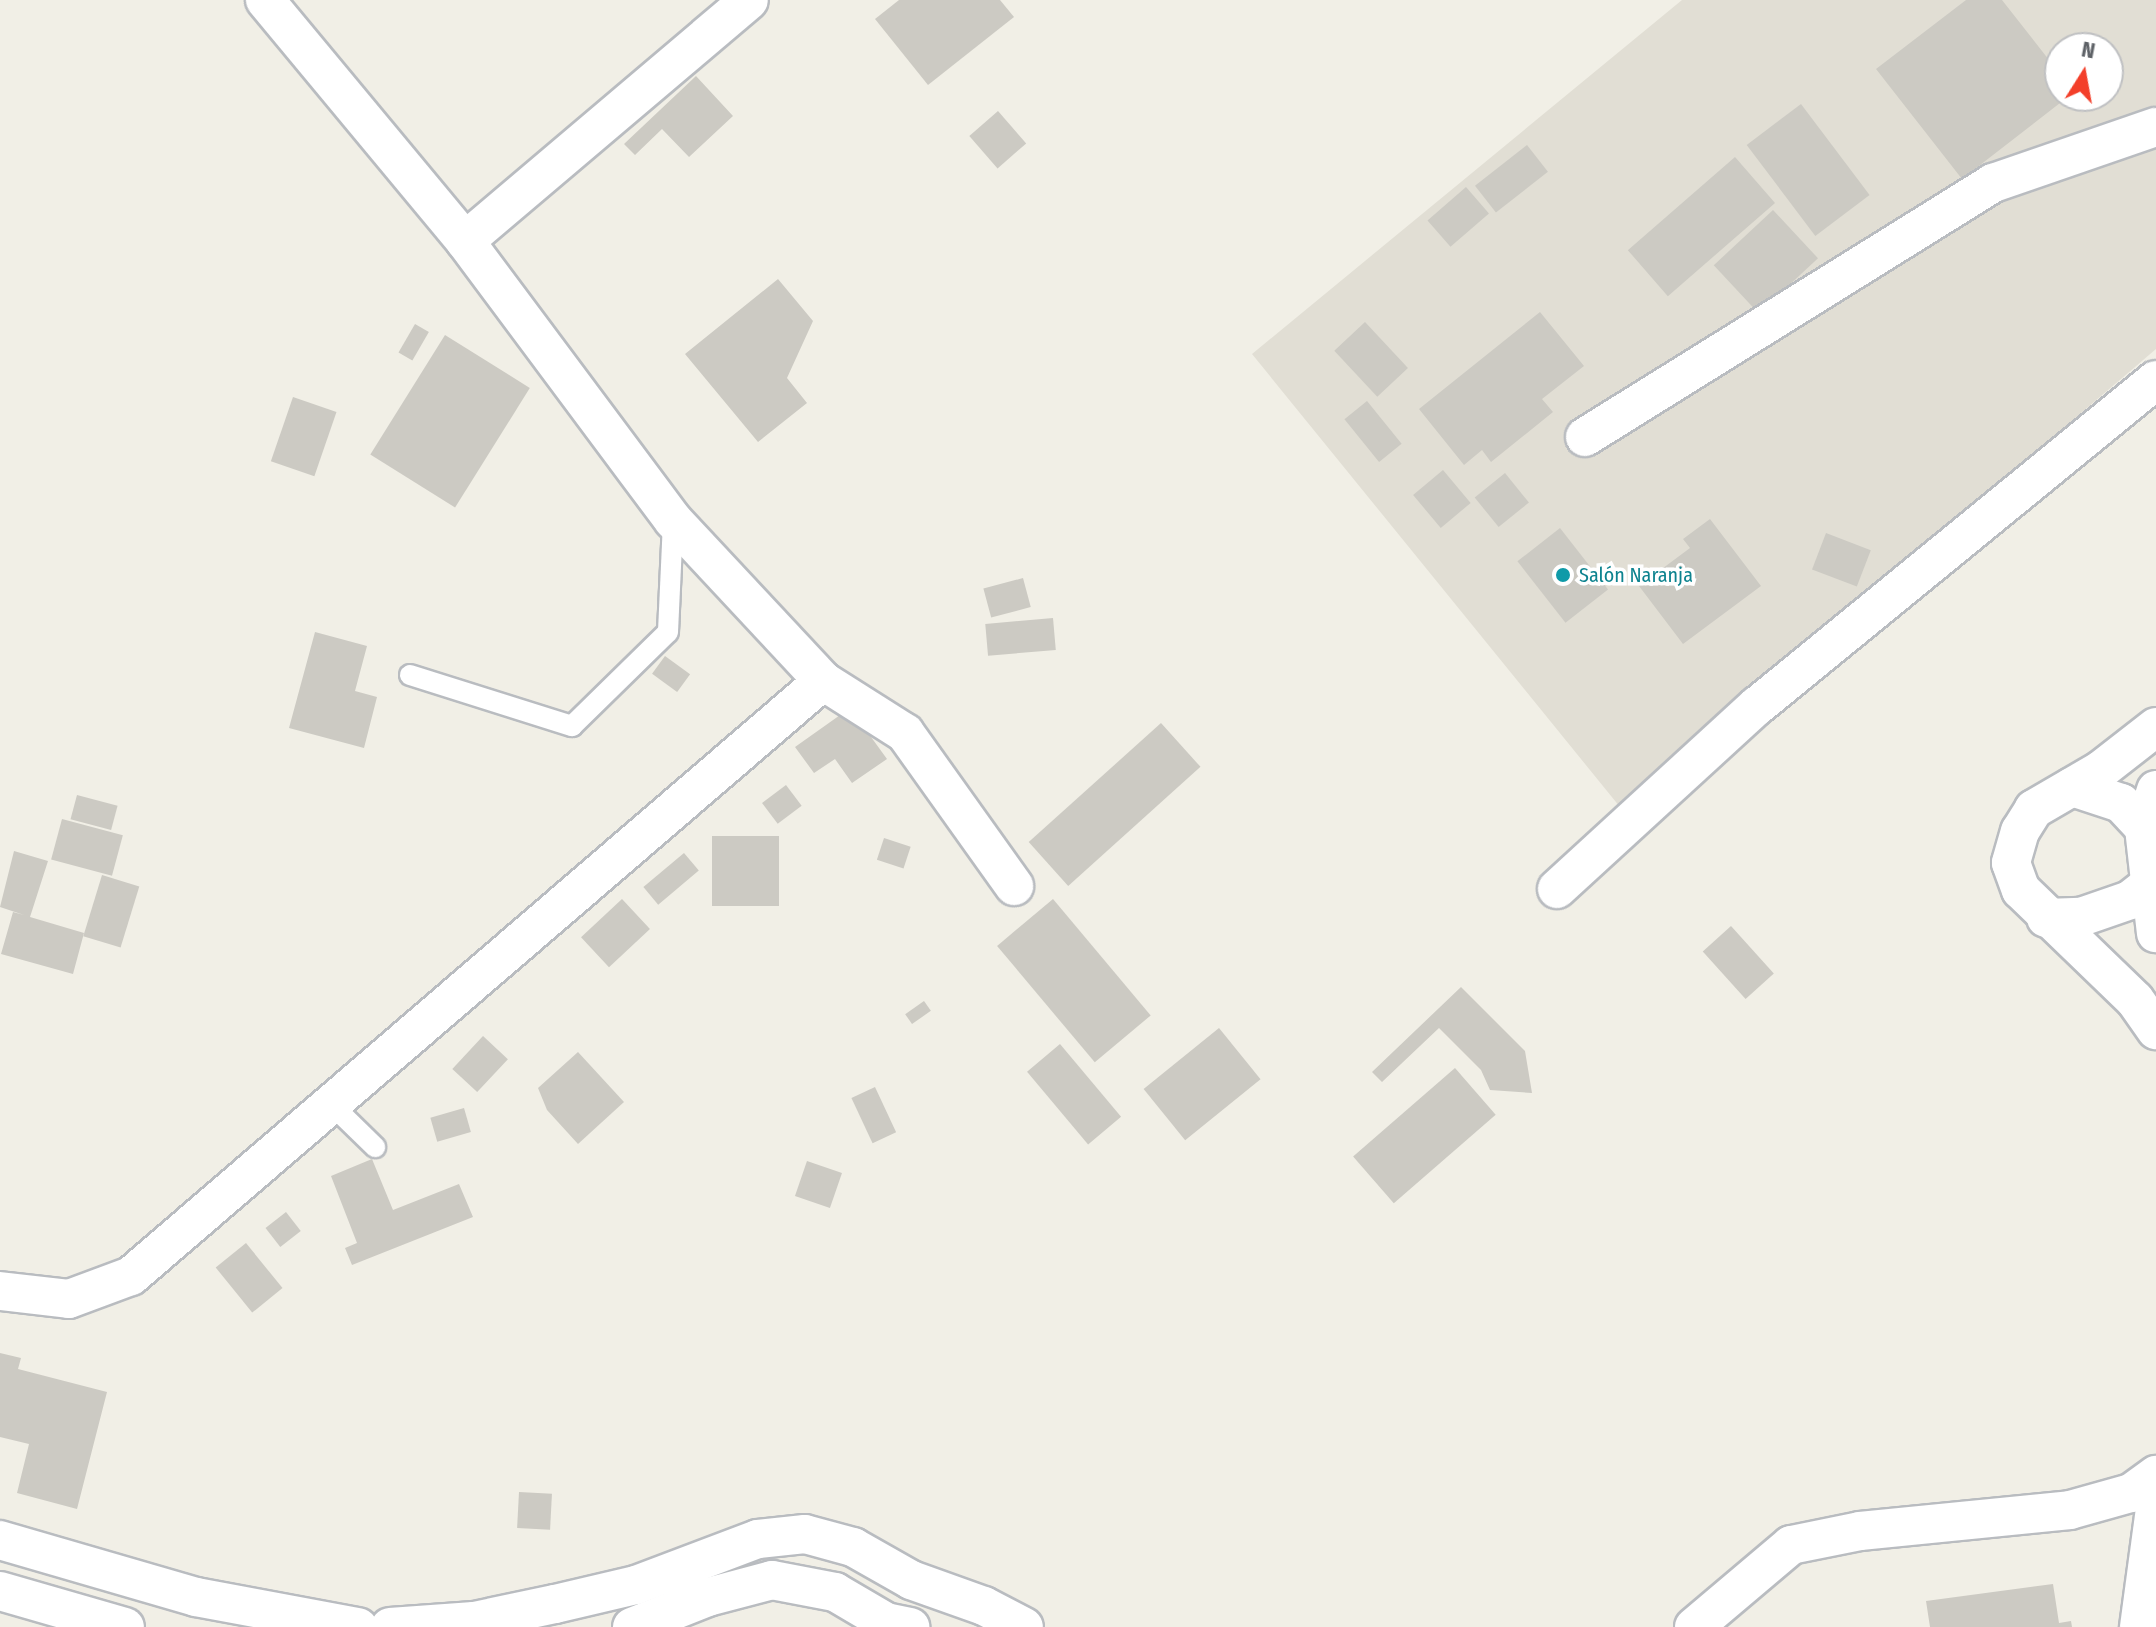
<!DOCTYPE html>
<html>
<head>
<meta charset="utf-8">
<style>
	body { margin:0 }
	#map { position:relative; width:2156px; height:1627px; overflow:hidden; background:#f1efe6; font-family:"Fira Sans Condensed",sans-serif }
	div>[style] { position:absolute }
	.education>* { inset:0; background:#e1ded4 }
	.building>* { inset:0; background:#cccac3; transform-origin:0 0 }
	.roads { filter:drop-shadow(2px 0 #b9bcc0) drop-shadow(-2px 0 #b9bcc0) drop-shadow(0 2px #b9bcc0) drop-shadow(0 -2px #b9bcc0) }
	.service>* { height:20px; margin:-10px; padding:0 10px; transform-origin:10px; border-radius:10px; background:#fff }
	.minor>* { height:38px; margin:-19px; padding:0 19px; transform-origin:19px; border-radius:19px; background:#fff }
	.dots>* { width:22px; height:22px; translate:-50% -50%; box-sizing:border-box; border:4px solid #fff; border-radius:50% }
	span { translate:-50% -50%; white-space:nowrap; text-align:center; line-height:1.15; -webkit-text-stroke:7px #fff; paint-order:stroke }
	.culture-label { font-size:20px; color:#0d838f }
	.left { translate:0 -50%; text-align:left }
	.north { position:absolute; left:2044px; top:32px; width:80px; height:80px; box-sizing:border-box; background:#fff; border:2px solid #bfc0c2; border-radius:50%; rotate:11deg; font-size:22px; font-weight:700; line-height:32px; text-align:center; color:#5e6267 }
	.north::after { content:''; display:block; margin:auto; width:28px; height:36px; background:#f33f2a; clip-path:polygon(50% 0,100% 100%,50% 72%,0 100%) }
</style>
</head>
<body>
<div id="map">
	<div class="education">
		<i style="clip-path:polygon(evenodd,1682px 0,2156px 0,2156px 349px,1620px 807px,1252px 354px,1682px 0,2060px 48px,2108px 48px,2108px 96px,2060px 96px,2060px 48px)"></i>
	</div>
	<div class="building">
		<i style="clip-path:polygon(899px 0,1000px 0,1014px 17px,928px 85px,875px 19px)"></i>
		<i style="clip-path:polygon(1966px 0,2002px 0,2060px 74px,2060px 96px,2069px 96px,1962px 179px,1876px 69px)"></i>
		<i style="clip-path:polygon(696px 76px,733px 116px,689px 157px,662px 129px,635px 155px,624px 144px)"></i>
		<i style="left:1801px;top:104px;width:114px;height:68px;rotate:53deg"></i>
		<i style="left:998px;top:111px;width:43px;height:38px;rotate:49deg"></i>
		<i style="left:1527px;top:145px;width:34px;height:66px;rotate:52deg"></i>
		<i style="left:1735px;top:157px;width:61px;height:142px;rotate:49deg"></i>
		<i style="left:1466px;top:187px;width:35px;height:51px;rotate:49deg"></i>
		<i style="left:1773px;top:210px;width:66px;height:81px;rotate:47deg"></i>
		<i style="clip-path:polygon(778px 279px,813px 321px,787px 378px,807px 403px,758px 442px,685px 354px)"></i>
		<i style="clip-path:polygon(1540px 312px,1584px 366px,1542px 399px,1553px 412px,1491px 462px,1482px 450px,1464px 465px,1419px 409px)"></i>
		<i style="left:1365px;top:322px;width:63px;height:42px;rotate:47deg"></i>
		<i style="left:415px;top:324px;width:16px;height:33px;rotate:30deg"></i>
		<i style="left:445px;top:335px;width:100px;height:141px;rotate:32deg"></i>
		<i style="left:293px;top:397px;width:46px;height:68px;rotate:19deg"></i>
		<i style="left:1367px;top:401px;width:55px;height:29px;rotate:51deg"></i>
		<i style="left:1443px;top:470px;width:43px;height:39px;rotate:50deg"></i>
		<i style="left:1505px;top:473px;width:38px;height:39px;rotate:51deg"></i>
		<i style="clip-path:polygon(1710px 519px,1761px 586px,1683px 644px,1639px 586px,1690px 548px,1683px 539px)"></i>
		<i style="left:1560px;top:528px;width:78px;height:54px;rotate:52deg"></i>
		<i style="left:1826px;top:533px;width:48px;height:39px;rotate:21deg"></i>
		<i style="left:1023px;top:578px;width:30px;height:41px;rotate:75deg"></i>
		<i style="left:1053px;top:618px;width:32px;height:68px;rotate:85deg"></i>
		<i style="clip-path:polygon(315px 632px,367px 646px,355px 691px,377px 697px,364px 748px,289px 728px)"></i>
		<i style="left:665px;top:656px;width:31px;height:22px;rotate:36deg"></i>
		<i style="clip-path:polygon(850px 708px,887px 759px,852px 783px,835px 759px,814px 773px,795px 747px)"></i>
		<i style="left:1161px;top:723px;width:59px;height:178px;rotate:48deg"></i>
		<i style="left:786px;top:785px;width:26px;height:30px;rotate:53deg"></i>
		<i style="left:77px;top:795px;width:42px;height:25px;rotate:15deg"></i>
		<i style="left:62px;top:819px;width:63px;height:42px;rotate:15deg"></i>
		<i style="left:712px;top:836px;width:67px;height:70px"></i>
		<i style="left:884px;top:838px;width:28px;height:23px;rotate:18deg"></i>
		<i style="clip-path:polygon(14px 851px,48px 861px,30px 917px,84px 933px,73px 974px,1px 954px,13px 912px,24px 915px,0 907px)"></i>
		<i style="left:684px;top:853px;width:23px;height:53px;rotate:50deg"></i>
		<i style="left:102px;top:875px;width:39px;height:64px;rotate:17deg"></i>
		<i style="left:622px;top:899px;width:41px;height:56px;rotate:47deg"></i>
		<i style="left:1053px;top:899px;width:152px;height:73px;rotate:50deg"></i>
		<i style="left:1731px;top:926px;width:64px;height:38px;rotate:48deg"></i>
		<i style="clip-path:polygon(1461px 987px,1525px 1051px,1532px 1093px,1490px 1090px,1481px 1070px,1439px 1028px,1382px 1082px,1372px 1072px)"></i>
		<i style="left:924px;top:1001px;width:12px;height:23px;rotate:55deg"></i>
		<i style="left:1219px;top:1028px;width:66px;height:97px;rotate:51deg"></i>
		<i style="left:483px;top:1036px;width:34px;height:45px;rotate:43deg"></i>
		<i style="left:1060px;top:1044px;width:95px;height:43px;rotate:50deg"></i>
		<i style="clip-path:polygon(578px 1052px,624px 1102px,578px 1144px,547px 1110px,538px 1088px)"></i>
		<i style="left:1455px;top:1068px;width:62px;height:135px;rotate:49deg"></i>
		<i style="left:875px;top:1087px;width:50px;height:26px;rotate:65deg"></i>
		<i style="left:464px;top:1108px;width:25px;height:35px;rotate:74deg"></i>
		<i style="clip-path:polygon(372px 1159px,393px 1210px,459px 1184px,473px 1217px,352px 1265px,345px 1248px,357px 1243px,331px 1176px)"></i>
		<i style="left:807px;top:1161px;width:37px;height:37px;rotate:19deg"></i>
		<i style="left:286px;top:1212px;width:24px;height:26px;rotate:52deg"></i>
		<i style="left:246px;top:1243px;width:58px;height:39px;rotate:51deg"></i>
		<i style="clip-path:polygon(0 1353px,21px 1358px,18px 1369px,107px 1392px,77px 1509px,17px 1493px,29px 1444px,0 1437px)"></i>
		<i style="left:519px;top:1492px;width:33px;height:36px;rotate:3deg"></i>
		<i style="clip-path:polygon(2053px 1584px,2059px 1623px,2071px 1621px,2072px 1627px,1930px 1627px,1926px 1601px)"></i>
	</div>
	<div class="roads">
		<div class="service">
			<i style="left:410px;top:675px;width:170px;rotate:17.5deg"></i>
			<i style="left:572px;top:726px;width:134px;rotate:-44.4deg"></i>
			<i style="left:668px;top:632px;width:112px;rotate:-87.4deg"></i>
			<i style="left:333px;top:1106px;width:59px;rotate:44.3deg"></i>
		</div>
		<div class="minor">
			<i style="left:265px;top:0;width:313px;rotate:50.3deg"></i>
			<i style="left:465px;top:241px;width:348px;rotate:53.3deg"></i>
			<i style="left:673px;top:520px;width:220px;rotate:47deg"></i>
			<i style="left:823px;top:681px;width:97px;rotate:32.4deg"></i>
			<i style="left:905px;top:733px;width:188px;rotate:54.5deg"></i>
			<i style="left:465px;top:241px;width:372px;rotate:-40.3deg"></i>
			<i style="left:1585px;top:437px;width:481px;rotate:-31.9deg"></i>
			<i style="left:1993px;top:183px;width:172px;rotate:-19deg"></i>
			<i style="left:2156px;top:727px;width:70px;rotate:142deg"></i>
			<i style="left:2101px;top:770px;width:78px;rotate:149.8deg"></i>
			<i style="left:2034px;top:809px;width:26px;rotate:122deg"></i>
			<i style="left:2020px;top:831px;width:33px;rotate:106deg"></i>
			<i style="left:2011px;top:863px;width:29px;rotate:70deg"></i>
			<i style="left:2021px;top:890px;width:158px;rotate:44deg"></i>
			<i style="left:2135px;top:1000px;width:37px;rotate:55deg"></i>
			<i style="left:2072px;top:787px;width:52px;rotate:18.1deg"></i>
			<i style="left:2121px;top:803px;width:34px;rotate:47deg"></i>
			<i style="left:2156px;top:790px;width:40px;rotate:108deg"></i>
			<i style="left:2144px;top:828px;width:106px;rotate:83.5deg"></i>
			<i style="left:1557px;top:889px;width:271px;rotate:-42.5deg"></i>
			<i style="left:1757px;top:706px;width:515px;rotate:-39.25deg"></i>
			<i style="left:2046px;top:918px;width:35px;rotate:-2deg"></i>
			<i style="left:2081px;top:917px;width:52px;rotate:-19.1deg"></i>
			<i style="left:2130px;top:900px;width:23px;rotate:-38deg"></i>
			<i style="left:0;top:1291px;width:69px;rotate:6.6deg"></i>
			<i style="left:69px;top:1299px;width:66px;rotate:-20.4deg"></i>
			<i style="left:131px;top:1276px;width:913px;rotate:-40.69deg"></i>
			<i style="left:0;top:1540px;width:204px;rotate:16.2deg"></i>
			<i style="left:196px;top:1597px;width:165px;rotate:10.5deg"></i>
			<i style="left:0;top:1591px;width:130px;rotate:16.1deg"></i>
			<i style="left:390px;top:1627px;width:84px;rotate:-4.1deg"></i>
			<i style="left:474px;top:1621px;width:83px;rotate:-11.9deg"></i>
			<i style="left:555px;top:1604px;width:83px;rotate:-13.2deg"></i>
			<i style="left:636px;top:1585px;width:130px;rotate:-20.7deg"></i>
			<i style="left:758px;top:1539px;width:47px;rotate:-6.1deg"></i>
			<i style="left:805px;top:1534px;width:50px;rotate:15.2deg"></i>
			<i style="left:853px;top:1547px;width:67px;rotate:29.6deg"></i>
			<i style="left:911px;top:1580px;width:77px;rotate:19.6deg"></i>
			<i style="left:984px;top:1606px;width:45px;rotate:27.7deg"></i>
			<i style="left:632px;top:1627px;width:82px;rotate:-21.5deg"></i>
			<i style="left:708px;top:1597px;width:66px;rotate:-14.9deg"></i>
			<i style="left:772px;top:1580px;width:64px;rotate:10.8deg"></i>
			<i style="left:835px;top:1592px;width:59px;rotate:30.5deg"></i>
			<i style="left:886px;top:1622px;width:25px;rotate:12deg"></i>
			<i style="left:1694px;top:1627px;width:127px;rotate:-40.2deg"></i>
			<i style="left:1791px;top:1545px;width:70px;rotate:-11.5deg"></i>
			<i style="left:1860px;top:1531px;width:211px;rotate:-5.7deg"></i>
			<i style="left:2070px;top:1510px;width:63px;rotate:-15.6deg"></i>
			<i style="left:2131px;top:1493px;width:31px;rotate:-36deg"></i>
			<i style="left:2139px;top:1627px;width:127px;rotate:-82.3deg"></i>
		</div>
	</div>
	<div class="dots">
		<i style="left:1563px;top:575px;background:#0f9aa8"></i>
	</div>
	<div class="culture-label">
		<span class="left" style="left:1579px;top:575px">Salón Naranja</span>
	</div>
	<div class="north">N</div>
</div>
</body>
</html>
